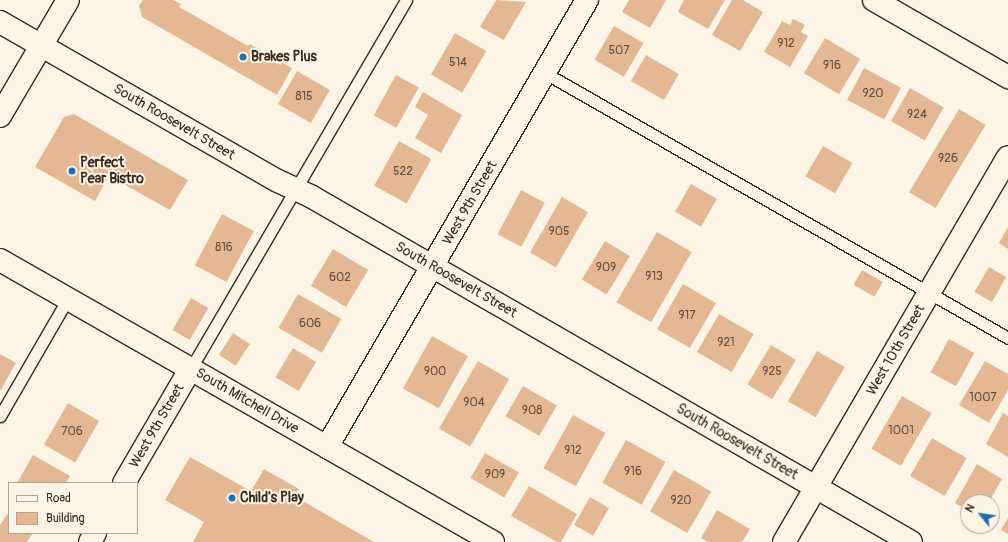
<!DOCTYPE html>
<html>
<head>
<meta charset="utf-8">
<style>
	body { margin:0 }
	#map { position:relative; width:1008px; height:542px; overflow:hidden; background:#fcf5e5; font-family:Pangolin,sans-serif }
	div>[style] { position:absolute }
	.building>* { inset:0; background:#e4b795; transform-origin:0 0 }
	.roads { filter:drop-shadow(1px 0 #3b2a1e) drop-shadow(-1px 0 #3b2a1e) drop-shadow(0 1px #3b2a1e) drop-shadow(0 -1px #3b2a1e) }
	.service>* { height:11px; margin:-5.5px; padding:0 5.5px; transform-origin:5.5px; border-radius:5.5px; background:#fcf5e5 }
	.minor>* { height:22px; margin:-11px; padding:0 11px; transform-origin:11px; border-radius:11px; background:#fcf5e5 }
	.primary>* { height:22px; margin:-11px; padding:0 11px; transform-origin:11px; border-radius:11px; background:#fcf5e5 }
	.dots>* { width:11px; height:11px; translate:-50% -50%; box-sizing:border-box; border:2px solid #fcf5e5; border-radius:50% }
	span { translate:-50% -50%; white-space:nowrap; text-align:center; line-height:1.15; -webkit-text-stroke:4px #fcf5e5; paint-order:stroke }
	.number-label { font-size:12px; color:#654d3c }
	.number-label span { -webkit-text-stroke-width:0 }
	.poi-label { font-size:14px; color:#3b2a1e; font-weight:700 }
	.left { translate:0 -50%; text-align:left }
	.street-label { font-size:14px; color:#3b2a1e }
	.legend { position:absolute; left:8px; top:482px; width:130px; height:52px; box-sizing:border-box; background:#fcf5e5; border:1px solid #afa495; margin:0; padding:5px 7px; list-style:none; font-size:12px; color:#3b2a1e }
	.legend li { display:flex; align-items:center; gap:8px; height:20px }
	.legend b { width:20px; border:1px solid #afa495 }
	.north { position:absolute; left:960px; top:494px; width:40px; height:40px; box-sizing:border-box; background:#fcf5e5; border:1px solid #afa495; border-radius:50%; rotate:300deg; font-size:11px; font-weight:700; line-height:16px; text-align:center; color:#3b2a1e }
	.north::after { content:''; display:block; margin:auto; width:14px; height:18px; background:#1f6fb2; clip-path:polygon(50% 0,100% 100%,50% 72%,0 100%) }
</style>
</head>
<body>
<div id="map">
	<div class="building">
		<i style="clip-path:polygon(143px 0,173px 0,181px 4px,179px 7px,248px 46px,250px 44px,292px 68px,277px 95px,142px 17px,139px 6px)"></i>
		<i style="clip-path:polygon(496px 0,526px 2px,504px 40px,480px 27px)"></i>
		<i style="clip-path:polygon(629px 0,666px 0,650px 28px,622px 12px)"></i>
		<i style="clip-path:polygon(684px 0,725px 0,708px 29px,678px 12px)"></i>
		<i style="clip-path:polygon(732px 0,743px 0,763px 12px,740px 51px,712px 35px)"></i>
		<i style="clip-path:polygon(793px 19px,805px 25px,801px 32px,808px 36px,790px 67px,764px 52px,782px 21px,790px 25px)"></i>
		<i style="left:614px;top:26px;width:34px;height:39px;rotate:30deg"></i>
		<i style="left:455px;top:33px;width:36px;height:48px;rotate:30deg"></i>
		<i style="left:825px;top:38px;width:41px;height:41px;rotate:31deg"></i>
		<i style="left:646px;top:55px;width:38px;height:30px;rotate:30deg"></i>
		<i style="left:864px;top:68px;width:42px;height:36px;rotate:28deg"></i>
		<i style="left:297px;top:71px;width:38px;height:38px;rotate:30deg"></i>
		<i style="left:396px;top:75px;width:26px;height:46px;rotate:29deg"></i>
		<i style="left:910px;top:88px;width:39px;height:38px;rotate:30deg"></i>
		<i style="clip-path:polygon(423px 92px,462px 115px,441px 153px,415px 138px,428px 115px,415px 107px)"></i>
		<i style="left:959px;top:109px;width:31px;height:97px;rotate:31deg"></i>
		<i style="clip-path:polygon(74px 114px,188px 180px,170px 210px,109px 176px,95px 201px,35px 167px,64px 117px)"></i>
		<i style="left:399px;top:141px;width:37px;height:51px;rotate:29deg"></i>
		<i style="left:823px;top:146px;width:34px;height:35px;rotate:30deg"></i>
		<i style="left:691px;top:184px;width:30px;height:32px;rotate:30deg"></i>
		<i style="left:521px;top:190px;width:27px;height:50px;rotate:28deg"></i>
		<i style="left:562px;top:197px;width:30px;height:64px;rotate:30deg"></i>
		<i style="left:222px;top:214px;width:36px;height:58px;rotate:28deg"></i>
		<i style="clip-path:polygon(1008px 227px,1008px 249px,999px 243px)"></i>
		<i style="left:657px;top:232px;width:40px;height:81px;rotate:30deg"></i>
		<i style="left:605px;top:241px;width:29px;height:45px;rotate:31deg"></i>
		<i style="left:333px;top:249px;width:41px;height:43px;rotate:31deg"></i>
		<i style="left:989px;top:267px;width:20px;height:29px;rotate:30deg"></i>
		<i style="left:862px;top:270px;width:24px;height:17px;rotate:30deg"></i>
		<i style="left:683px;top:284px;width:38px;height:52px;rotate:30deg"></i>
		<i style="left:298px;top:294px;width:50px;height:39px;rotate:30deg"></i>
		<i style="left:191px;top:298px;width:20px;height:37px;rotate:30deg"></i>
		<i style="left:719px;top:314px;width:40px;height:44px;rotate:30deg"></i>
		<i style="left:233px;top:333px;width:20px;height:26px;rotate:33deg"></i>
		<i style="left:432px;top:336px;width:41px;height:60px;rotate:29deg"></i>
		<i style="left:949px;top:339px;width:29px;height:38px;rotate:29deg"></i>
		<i style="left:771px;top:345px;width:29px;height:46px;rotate:31deg"></i>
		<i style="left:293px;top:348px;width:27px;height:34px;rotate:31deg"></i>
		<i style="left:817px;top:351px;width:32px;height:58px;rotate:30deg"></i>
		<i style="clip-path:polygon(0 354px,16px 363px,0 391px)"></i>
		<i style="left:478px;top:361px;width:36px;height:78px;rotate:30deg"></i>
		<i style="clip-path:polygon(985px 361px,1008px 374px,1008px 390px,989px 423px,959px 405px)"></i>
		<i style="left:523px;top:386px;width:39px;height:35px;rotate:30deg"></i>
		<i style="left:902px;top:396px;width:34px;height:61px;rotate:30deg"></i>
		<i style="left:68px;top:403px;width:36px;height:48px;rotate:30deg"></i>
		<i style="clip-path:polygon(1003px 413px,1008px 416px,1008px 457px,986px 444px)"></i>
		<i style="left:573px;top:415px;width:37px;height:61px;rotate:29deg"></i>
		<i style="left:932px;top:438px;width:40px;height:44px;rotate:30deg"></i>
		<i style="left:626px;top:440px;width:45px;height:49px;rotate:29deg"></i>
		<i style="left:485px;top:453px;width:39px;height:29px;rotate:30deg"></i>
		<i style="clip-path:polygon(33px 455px,70px 476px,66px 483px,17px 483px)"></i>
		<i style="clip-path:polygon(190px 457px,251px 491px,264px 469px,299px 489px,294px 496px,374px 542px,193px 542px,204px 522px,165px 500px)"></i>
		<i style="clip-path:polygon(977px 464px,1002px 479px,989px 502px,968px 502px,968px 510px,955px 503px)"></i>
		<i style="left:674px;top:470px;width:43px;height:48px;rotate:30deg"></i>
		<i style="clip-path:polygon(529px 486px,577px 514px,561px 542px,557px 542px,511px 516px)"></i>
		<i style="left:590px;top:497px;width:22px;height:32px;rotate:30deg"></i>
		<i style="clip-path:polygon(717px 510px,750px 529px,742px 542px,708px 542px,701px 538px)"></i>
		<i style="clip-path:polygon(7px 514px,9px 515px,9px 533px,33px 533px,27px 542px,0 542px,0 525px)"></i>
		<i style="clip-path:polygon(1008px 518px,1008px 534px,1001px 530px)"></i>
	</div>
	<div class="roads">
		<div class="service">
			<i style="left:545px;top:73px;width:533px;rotate:29.78deg"></i>
			<i style="left:191px;top:368px;width:426px;rotate:-59.7deg"></i>
			<i style="left:0;top:416px;width:136px;rotate:-60deg"></i>
		</div>
		<div class="minor">
			<i style="left:874px;top:0;width:155px;rotate:29.9deg"></i>
			<i style="left:0;top:22px;width:320px;rotate:29.8deg"></i>
			<i style="left:278px;top:181px;width:38px;rotate:25deg"></i>
			<i style="left:312px;top:197px;width:691px;rotate:29.94deg"></i>
			<i style="left:0;top:260px;width:568px;rotate:29.77deg"></i>
			<i style="left:327px;top:447px;width:517px;rotate:-59.82deg"></i>
			<i style="left:124px;top:483px;width:133px;rotate:-59.8deg"></i>
			<i style="left:90px;top:542px;width:10px;rotate:-61deg"></i>
			<i style="left:784px;top:542px;width:445px;rotate:-59.8deg"></i>
		</div>
		<div class="primary">
			<i style="left:0;top:116px;width:134px;rotate:-59.6deg"></i>
		</div>
	</div>
	<div class="dots">
		<i style="left:243px;top:57px;background:#1f6fb2"></i>
		<i style="left:72px;top:171px;background:#1f6fb2"></i>
		<i style="left:232px;top:498px;background:#1f6fb2"></i>
	</div>
	<div class="number-label">
		<span style="left:786px;top:44px">912</span>
		<span style="left:619px;top:51px">507</span>
		<span style="left:458px;top:63px">514</span>
		<span style="left:832px;top:66px">916</span>
		<span style="left:873px;top:94px">920</span>
		<span style="left:304px;top:97px">815</span>
		<span style="left:917px;top:115px">924</span>
		<span style="left:948px;top:159px">926</span>
		<span style="left:403px;top:172px">522</span>
		<span style="left:559px;top:232px">905</span>
		<span style="left:224px;top:248px">816</span>
		<span style="left:606px;top:268px">909</span>
		<span style="left:654px;top:277px">913</span>
		<span style="left:340px;top:278px">602</span>
		<span style="left:687px;top:316px">917</span>
		<span style="left:310px;top:324px">606</span>
		<span style="left:726px;top:343px">921</span>
		<span style="left:435px;top:372px">900</span>
		<span style="left:772px;top:372px">925</span>
		<span style="left:983px;top:398px">1007</span>
		<span style="left:474px;top:403px">904</span>
		<span style="left:532px;top:411px">908</span>
		<span style="left:901px;top:431px">1001</span>
		<span style="left:72px;top:432px">706</span>
		<span style="left:573px;top:451px">912</span>
		<span style="left:633px;top:472px">916</span>
		<span style="left:495px;top:475px">909</span>
		<span style="left:681px;top:501px">920</span>
	</div>
	<div class="poi-label">
		<span class="left" style="left:251px;top:57px">Brakes Plus</span>
		<span class="left" style="left:80px;top:171px">Perfect<br>Pear Bistro</span>
		<span class="left" style="left:240px;top:498px">Child's Play</span>
	</div>
	<div class="street-label">
		<span style="left:174px;top:122px;rotate:30deg">South Roosevelt Street</span>
		<span style="left:470px;top:203px;rotate:-60deg">West 9th Street</span>
		<span style="left:456px;top:280px;rotate:30deg">South Roosevelt Street</span>
		<span style="left:896px;top:350px;rotate:-60deg">West 10th Street</span>
		<span style="left:247px;top:401px;rotate:30deg">South Mitchell Drive</span>
		<span style="left:157px;top:426px;rotate:-60deg">West 9th Street</span>
		<span style="left:737px;top:442px;rotate:30deg">South Roosevelt Street</span>
	</div>
	<ul class="legend">
	<li><b style="height:5px;background:#fcf5e5"></b>Road</li>
	<li><b style="height:11px;background:#e4b795"></b>Building</li>
	</ul>
	<div class="north">N</div>
</div>
</body>
</html>
